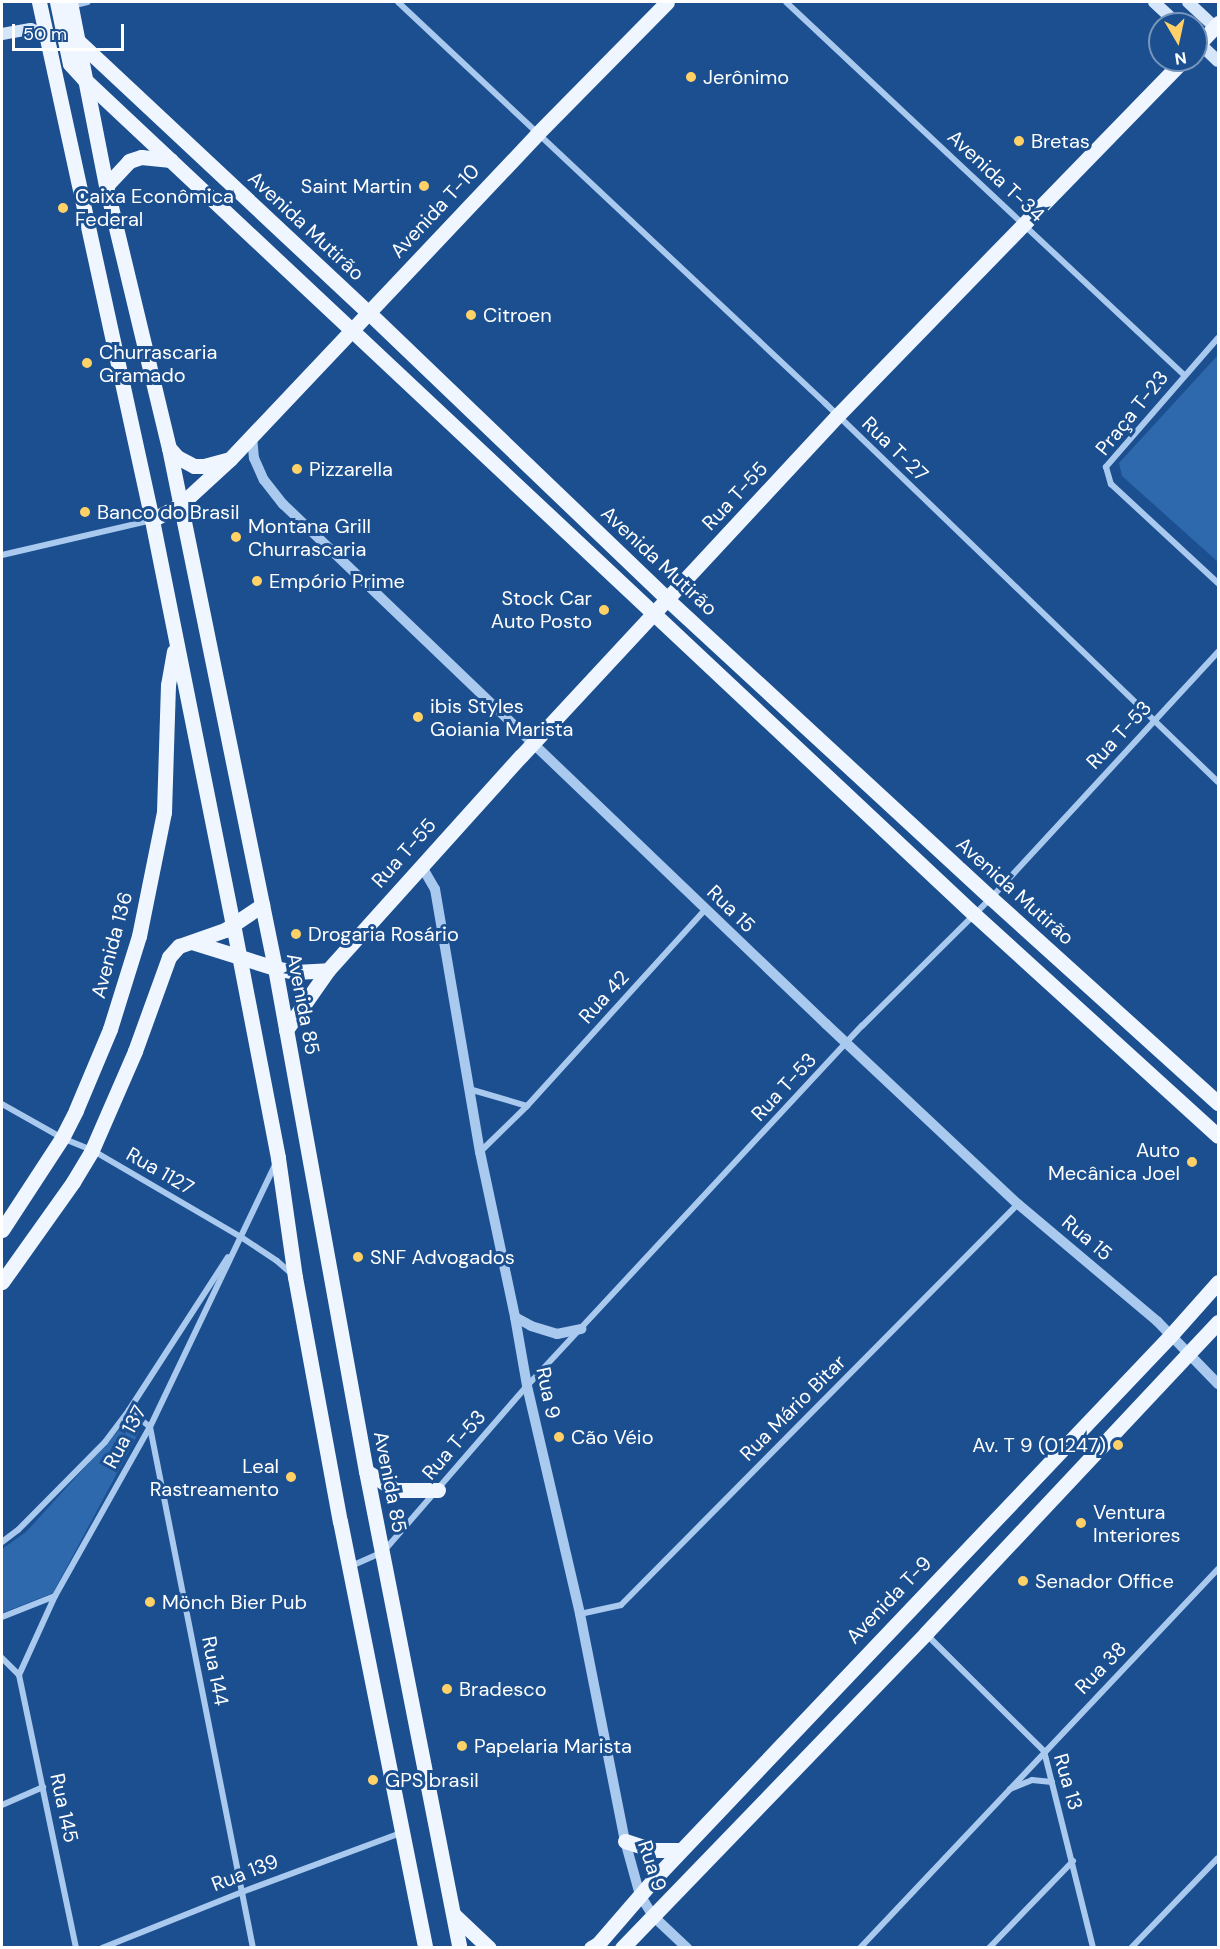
<!DOCTYPE html>
<html>
<head>
<meta charset="utf-8">
<style>
	body { margin:0 }
	#map { position:relative; width:1220px; height:1949px; overflow:hidden; background:#1b4f8f; font-family:"DM Sans",sans-serif }
	div>[style] { position:absolute }
	.green>* { inset:0; background:#2e69ad }
	.minor>* { height:6px; margin:-3px; padding:0 3px; transform-origin:3px; border-radius:3px; background:#a9c9ee }
	.tertiary>* { height:10px; margin:-5px; padding:0 5px; transform-origin:5px; border-radius:5px; background:#a9c9ee }
	.secondary>* { height:12px; margin:-6px; padding:0 6px; transform-origin:6px; border-radius:6px; background:#d6e6fa }
	.primary>* { height:15px; margin:-7.5px; padding:0 7.5px; transform-origin:7.5px; border-radius:7.5px; background:#f0f6ff }
	.dots>* { width:16px; height:16px; translate:-50% -50%; box-sizing:border-box; border:3px solid #1b4f8f; border-radius:50% }
	span { translate:-50% -50%; white-space:nowrap; text-align:center; line-height:1.15; -webkit-text-stroke:6px #1b4f8f; paint-order:stroke }
	.poi-label { font-size:20px; color:#fff }
	.left { translate:0 -50%; text-align:left }
	.right { translate:-100% -50%; text-align:right }
	.street-label { font-size:20px; color:#fff }
	.frame { position:absolute; inset:0; border:3px solid #fff; pointer-events:none }
	.north { position:absolute; left:1148px; top:12px; width:60px; height:60px; box-sizing:border-box; background:#1b4f8f; border:2px solid #7695bc; border-radius:50%; rotate:171deg; font-size:16px; font-weight:700; line-height:24px; text-align:center; color:#fff }
	.north::after { content:''; display:block; margin:auto; width:21px; height:27px; background:#ffd166; clip-path:polygon(50% 0,100% 100%,50% 72%,0 100%) }
	.scale { position:absolute; left:12px; top:24px; width:112px; height:27px; box-sizing:border-box; border:3px solid #fff; border-top:0; padding-left:8px; font-size:18px; line-height:21px; white-space:nowrap; color:#fff; -webkit-text-stroke:4px #1b4f8f; paint-order:stroke }
</style>
</head>
<body>
<div id="map">
	<div class="green">
		<i style="clip-path:polygon(1218px 355px,1218px 562px,1122px 476px,1119px 463px)"></i>
		<i style="clip-path:polygon(127px 1421px,139px 1432px,53px 1593px,2px 1613px,2px 1549px,26px 1532px)"></i>
	</div>
	<div class="minor">
		<i style="left:398px;top:2px;width:586px;rotate:43.2deg"></i>
		<i style="left:825px;top:403px;width:546px;rotate:43.96deg"></i>
		<i style="left:786px;top:2px;width:545px;rotate:43.14deg"></i>
		<i style="left:71px;top:6px;width:17px;rotate:-13deg"></i>
		<i style="left:1218px;top:338px;width:171px;rotate:131deg"></i>
		<i style="left:1106px;top:467px;width:18px;rotate:74deg"></i>
		<i style="left:1111px;top:484px;width:146px;rotate:42.8deg"></i>
		<i style="left:2px;top:555px;width:154px;rotate:-13.1deg"></i>
		<i style="left:469px;top:1089px;width:60px;rotate:16.3deg"></i>
		<i style="left:2px;top:1104px;width:69px;rotate:29.5deg"></i>
		<i style="left:62px;top:1138px;width:32px;rotate:22deg"></i>
		<i style="left:92px;top:1150px;width:173px;rotate:30.3deg"></i>
		<i style="left:241px;top:1237px;width:43px;rotate:33.7deg"></i>
		<i style="left:277px;top:1261px;width:20px;rotate:41deg"></i>
		<i style="left:480px;top:1152px;width:66px;rotate:-44.4deg"></i>
		<i style="left:527px;top:1106px;width:265px;rotate:-47.8deg"></i>
		<i style="left:129px;top:1410px;width:27px;rotate:39deg"></i>
		<i style="left:150px;top:1427px;width:531px;rotate:78.82deg"></i>
		<i style="left:2px;top:1542px;width:20px;rotate:-37deg"></i>
		<i style="left:18px;top:1530px;width:124px;rotate:-45.3deg"></i>
		<i style="left:105px;top:1442px;width:40px;rotate:-53deg"></i>
		<i style="left:129px;top:1410px;width:182px;rotate:-57.1deg"></i>
		<i style="left:349px;top:1567px;width:37px;rotate:-24deg"></i>
		<i style="left:383px;top:1552px;width:220px;rotate:-49.1deg"></i>
		<i style="left:527px;top:1386px;width:492px;rotate:-47.1deg"></i>
		<i style="left:862px;top:1026px;width:182px;rotate:-44.8deg"></i>
		<i style="left:991px;top:898px;width:335px;rotate:-47.3deg"></i>
		<i style="left:580px;top:1614px;width:42px;rotate:-12.4deg"></i>
		<i style="left:621px;top:1605px;width:564px;rotate:-45.29deg"></i>
		<i style="left:2px;top:1617px;width:57px;rotate:-21.6deg"></i>
		<i style="left:55px;top:1596px;width:194px;rotate:-60.7deg"></i>
		<i style="left:150px;top:1427px;width:290px;rotate:-64.5deg"></i>
		<i style="left:926px;top:1634px;width:166px;rotate:44.8deg"></i>
		<i style="left:1044px;top:1751px;width:203px;rotate:76deg"></i>
		<i style="left:2px;top:1658px;width:24px;rotate:45deg"></i>
		<i style="left:19px;top:1675px;width:279px;rotate:78.2deg"></i>
		<i style="left:19px;top:1675px;width:87px;rotate:-65.5deg"></i>
		<i style="left:1010px;top:1789px;width:24px;rotate:-22deg"></i>
		<i style="left:1032px;top:1780px;width:20px;rotate:6deg"></i>
		<i style="left:2px;top:1805px;width:45px;rotate:-23.7deg"></i>
		<i style="left:102px;top:1948px;width:151px;rotate:-21.8deg"></i>
		<i style="left:242px;top:1892px;width:170px;rotate:-20.4deg"></i>
		<i style="left:860px;top:1948px;width:521px;rotate:-46.63deg"></i>
		<i style="left:989px;top:1948px;width:121px;rotate:-46deg"></i>
		<i style="left:1131px;top:1948px;width:125px;rotate:-46deg"></i>
	</div>
	<div class="tertiary">
		<i style="left:252px;top:436px;width:22px;rotate:85deg"></i>
		<i style="left:254px;top:458px;width:24px;rotate:66deg"></i>
		<i style="left:264px;top:480px;width:31px;rotate:52deg"></i>
		<i style="left:283px;top:504px;width:752px;rotate:43.76deg"></i>
		<i style="left:826px;top:1024px;width:263px;rotate:43.2deg"></i>
		<i style="left:1018px;top:1204px;width:182px;rotate:40.1deg"></i>
		<i style="left:1157px;top:1321px;width:88px;rotate:45.9deg"></i>
		<i style="left:421px;top:865px;width:28px;rotate:60deg"></i>
		<i style="left:435px;top:889px;width:267px;rotate:80.3deg"></i>
		<i style="left:480px;top:1152px;width:169px;rotate:78deg"></i>
		<i style="left:515px;top:1317px;width:70px;rotate:80.1deg"></i>
		<i style="left:527px;top:1386px;width:234px;rotate:76.9deg"></i>
		<i style="left:580px;top:1614px;width:231px;rotate:78.8deg"></i>
		<i style="left:625px;top:1841px;width:56px;rotate:74.5deg"></i>
		<i style="left:640px;top:1895px;width:25px;rotate:58deg"></i>
		<i style="left:653px;top:1916px;width:47px;rotate:43.3deg"></i>
		<i style="left:515px;top:1317px;width:18px;rotate:29deg"></i>
		<i style="left:531px;top:1326px;width:27px;rotate:17deg"></i>
		<i style="left:557px;top:1334px;width:25px;rotate:-12deg"></i>
	</div>
	<div class="secondary">
		<i style="left:1154px;top:2px;width:33px;rotate:43deg"></i>
		<i style="left:1188px;top:2px;width:41px;rotate:43deg"></i>
		<i style="left:2px;top:34px;width:29px;rotate:-10deg"></i>
		<i style="left:31px;top:29px;width:16px;rotate:22deg"></i>
		<i style="left:1196px;top:40px;width:30px;rotate:44deg"></i>
	</div>
	<div class="primary">
		<i style="left:39px;top:2px;width:530px;rotate:77.69deg"></i>
		<i style="left:152px;top:520px;width:412px;rotate:78.7deg"></i>
		<i style="left:233px;top:924px;width:238px;rotate:79.1deg"></i>
		<i style="left:278px;top:1158px;width:120px;rotate:81.9deg"></i>
		<i style="left:295px;top:1277px;width:248px;rotate:79.6deg"></i>
		<i style="left:340px;top:1521px;width:435px;rotate:78.7deg"></i>
		<i style="left:57px;top:2px;width:63px;rotate:78.2deg"></i>
		<i style="left:70px;top:64px;width:21px;rotate:47deg"></i>
		<i style="left:84px;top:79px;width:1222px;rotate:43.18deg"></i>
		<i style="left:975px;top:915px;width:328px;rotate:42.3deg"></i>
		<i style="left:70px;top:2px;width:187px;rotate:78.9deg"></i>
		<i style="left:106px;top:186px;width:269px;rotate:76.5deg"></i>
		<i style="left:169px;top:448px;width:531px;rotate:78.48deg"></i>
		<i style="left:275px;top:968px;width:511px;rotate:79.75deg"></i>
		<i style="left:366px;top:1471px;width:486px;rotate:78.9deg"></i>
		<i style="left:78px;top:41px;width:397px;rotate:43.1deg"></i>
		<i style="left:368px;top:312px;width:416px;rotate:43.8deg"></i>
		<i style="left:668px;top:600px;width:439px;rotate:42.7deg"></i>
		<i style="left:991px;top:898px;width:306px;rotate:42.1deg"></i>
		<i style="left:1196px;top:47px;width:33px;rotate:-47deg"></i>
		<i style="left:106px;top:186px;width:34px;rotate:-47deg"></i>
		<i style="left:129px;top:161px;width:13px;rotate:-18deg"></i>
		<i style="left:141px;top:157px;width:30px;rotate:6deg"></i>
		<i style="left:169px;top:448px;width:12px;rotate:48deg"></i>
		<i style="left:177px;top:457px;width:19px;rotate:28deg"></i>
		<i style="left:194px;top:466px;width:10px"></i>
		<i style="left:204px;top:466px;width:24px;rotate:-15deg"></i>
		<i style="left:152px;top:520px;width:32px;rotate:-28deg"></i>
		<i style="left:180px;top:505px;width:68px;rotate:-42.6deg"></i>
		<i style="left:230px;top:459px;width:447px;rotate:-46.6deg"></i>
		<i style="left:537px;top:134px;width:185px;rotate:-45.4deg"></i>
		<i style="left:192px;top:942px;width:87px;rotate:17.4deg"></i>
		<i style="left:275px;top:968px;width:20px;rotate:11deg"></i>
		<i style="left:295px;top:972px;width:33px;rotate:-3deg"></i>
		<i style="left:286px;top:1030px;width:73px;rotate:-55deg"></i>
		<i style="left:328px;top:970px;width:288px;rotate:-48deg"></i>
		<i style="left:521px;top:756px;width:464px;rotate:-47.1deg"></i>
		<i style="left:837px;top:416px;width:496px;rotate:-45.8deg"></i>
		<i style="left:2px;top:1230px;width:110px;rotate:-56.9deg"></i>
		<i style="left:62px;top:1138px;width:31px;rotate:-63deg"></i>
		<i style="left:76px;top:1110px;width:88px;rotate:-67.2deg"></i>
		<i style="left:110px;top:1029px;width:97px;rotate:-72.7deg"></i>
		<i style="left:139px;top:936px;width:126px;rotate:-78.6deg"></i>
		<i style="left:164px;top:812px;width:127px;rotate:-88.2deg"></i>
		<i style="left:168px;top:685px;width:34px;rotate:-80deg"></i>
		<i style="left:2px;top:1282px;width:123px;rotate:-54.6deg"></i>
		<i style="left:73px;top:1182px;width:37px;rotate:-59deg"></i>
		<i style="left:92px;top:1150px;width:108px;rotate:-66.5deg"></i>
		<i style="left:135px;top:1051px;width:100px;rotate:-70.1deg"></i>
		<i style="left:169px;top:957px;width:15px;rotate:-48deg"></i>
		<i style="left:179px;top:946px;width:49px;rotate:-19.2deg"></i>
		<i style="left:225px;top:930px;width:45px;rotate:-34deg"></i>
		<i style="left:366px;top:1471px;width:35px;rotate:33deg"></i>
		<i style="left:395px;top:1490px;width:43px"></i>
		<i style="left:625px;top:1841px;width:28px;rotate:18deg"></i>
		<i style="left:652px;top:1850px;width:29px"></i>
		<i style="left:454px;top:1915px;width:48px;rotate:43.3deg"></i>
		<i style="left:591px;top:1948px;width:8px;rotate:-30deg"></i>
		<i style="left:598px;top:1944px;width:87px;rotate:-49.2deg"></i>
		<i style="left:655px;top:1878px;width:749px;rotate:-46.46deg"></i>
		<i style="left:1171px;top:1335px;width:71px;rotate:-48.4deg"></i>
		<i style="left:622px;top:1948px;width:438px;rotate:-46deg"></i>
		<i style="left:926px;top:1633px;width:427px;rotate:-46.8deg"></i>
	</div>
	<div class="dots">
		<i style="left:691px;top:77px;background:#ffd166"></i>
		<i style="left:1019px;top:141px;background:#ffd166"></i>
		<i style="left:424px;top:186px;background:#ffd166"></i>
		<i style="left:63px;top:208px;background:#ffd166"></i>
		<i style="left:471px;top:315px;background:#ffd166"></i>
		<i style="left:87px;top:363px;background:#ffd166"></i>
		<i style="left:297px;top:469px;background:#ffd166"></i>
		<i style="left:85px;top:512px;background:#ffd166"></i>
		<i style="left:236px;top:537px;background:#ffd166"></i>
		<i style="left:257px;top:581px;background:#ffd166"></i>
		<i style="left:604px;top:610px;background:#ffd166"></i>
		<i style="left:418px;top:717px;background:#ffd166"></i>
		<i style="left:296px;top:934px;background:#ffd166"></i>
		<i style="left:1192px;top:1162px;background:#ffd166"></i>
		<i style="left:358px;top:1257px;background:#ffd166"></i>
		<i style="left:559px;top:1437px;background:#ffd166"></i>
		<i style="left:1118px;top:1445px;background:#ffd166"></i>
		<i style="left:291px;top:1477px;background:#ffd166"></i>
		<i style="left:1081px;top:1523px;background:#ffd166"></i>
		<i style="left:1023px;top:1581px;background:#ffd166"></i>
		<i style="left:150px;top:1602px;background:#ffd166"></i>
		<i style="left:447px;top:1689px;background:#ffd166"></i>
		<i style="left:462px;top:1746px;background:#ffd166"></i>
		<i style="left:373px;top:1780px;background:#ffd166"></i>
	</div>
	<div class="poi-label">
		<span class="left" style="left:703px;top:77px">Jerônimo</span>
		<span class="left" style="left:1031px;top:141px">Bretas</span>
		<span class="right" style="left:412px;top:186px">Saint Martin</span>
		<span class="left" style="left:75px;top:208px">Caixa Econômica<br>Federal</span>
		<span class="left" style="left:483px;top:315px">Citroen</span>
		<span class="left" style="left:99px;top:364px">Churrascaria<br>Gramado</span>
		<span class="left" style="left:309px;top:469px">Pizzarella</span>
		<span class="left" style="left:97px;top:512px">Banco do Brasil</span>
		<span class="left" style="left:248px;top:538px">Montana Grill<br>Churrascaria</span>
		<span class="left" style="left:269px;top:581px">Empório Prime</span>
		<span class="right" style="left:592px;top:610px">Stock Car<br>Auto Posto</span>
		<span class="left" style="left:430px;top:718px">ibis Styles<br>Goiania Marista</span>
		<span class="left" style="left:308px;top:934px">Drogaria Rosário</span>
		<span class="right" style="left:1180px;top:1162px">Auto<br>Mecânica Joel</span>
		<span class="left" style="left:370px;top:1257px">SNF Advogados</span>
		<span class="left" style="left:571px;top:1437px">Cão Véio</span>
		<span class="right" style="left:1106px;top:1445px">Av. T 9 (01247)</span>
		<span class="right" style="left:279px;top:1478px">Leal<br>Rastreamento</span>
		<span class="left" style="left:1093px;top:1524px">Ventura<br>Interiores</span>
		<span class="left" style="left:1035px;top:1581px">Senador Office</span>
		<span class="left" style="left:162px;top:1602px">Mönch Bier Pub</span>
		<span class="left" style="left:459px;top:1689px">Bradesco</span>
		<span class="left" style="left:474px;top:1746px">Papelaria Marista</span>
		<span class="left" style="left:385px;top:1780px">GPS brasil</span>
	</div>
	<div class="street-label">
		<span style="left:996px;top:176px;rotate:43deg">Avenida T-34</span>
		<span style="left:435px;top:211px;rotate:-47deg">Avenida T-10</span>
		<span style="left:306px;top:226px;rotate:43deg">Avenida Mutirão</span>
		<span style="left:1132px;top:413px;rotate:-51deg">Praça T-23</span>
		<span style="left:895px;top:449px;rotate:44deg">Rua T-27</span>
		<span style="left:735px;top:496px;rotate:-47deg">Rua T-55</span>
		<span style="left:659px;top:561px;rotate:43deg">Avenida Mutirão</span>
		<span style="left:1119px;top:735px;rotate:-47deg">Rua T-53</span>
		<span style="left:404px;top:853px;rotate:-48deg">Rua T-55</span>
		<span style="left:1015px;top:891px;rotate:42deg">Avenida Mutirão</span>
		<span style="left:731px;top:909px;rotate:44deg">Rua 15</span>
		<span style="left:112px;top:945px;rotate:-75deg">Avenida 136</span>
		<span style="left:604px;top:997px;rotate:-48deg">Rua 42</span>
		<span style="left:303px;top:1004px;rotate:79deg">Avenida 85</span>
		<span style="left:784px;top:1087px;rotate:-47deg">Rua T-53</span>
		<span style="left:160px;top:1171px;rotate:30deg">Rua 1127</span>
		<span style="left:1087px;top:1238px;rotate:40deg">Rua 15</span>
		<span style="left:548px;top:1393px;rotate:78deg">Rua 9</span>
		<span style="left:793px;top:1408px;rotate:-45deg">Rua Mário Bitar</span>
		<span style="left:125px;top:1437px;rotate:-62deg">Rua 137</span>
		<span style="left:454px;top:1445px;rotate:-49deg">Rua T-53</span>
		<span style="left:390px;top:1482px;rotate:79deg">Avenida 85</span>
		<span style="left:889px;top:1600px;rotate:-46deg">Avenida T-9</span>
		<span style="left:1101px;top:1668px;rotate:-46deg">Rua 38</span>
		<span style="left:215px;top:1671px;rotate:79deg">Rua 144</span>
		<span style="left:1068px;top:1782px;rotate:74deg">Rua 13</span>
		<span style="left:64px;top:1808px;rotate:78deg">Rua 145</span>
		<span style="left:652px;top:1866px;rotate:72deg">Rua 9</span>
		<span style="left:245px;top:1873px;rotate:-21deg">Rua 139</span>
	</div>
	<div class="frame"></div>
	<div class="north">N</div>
	<div class="scale">50 m</div>
</div>
</body>
</html>
